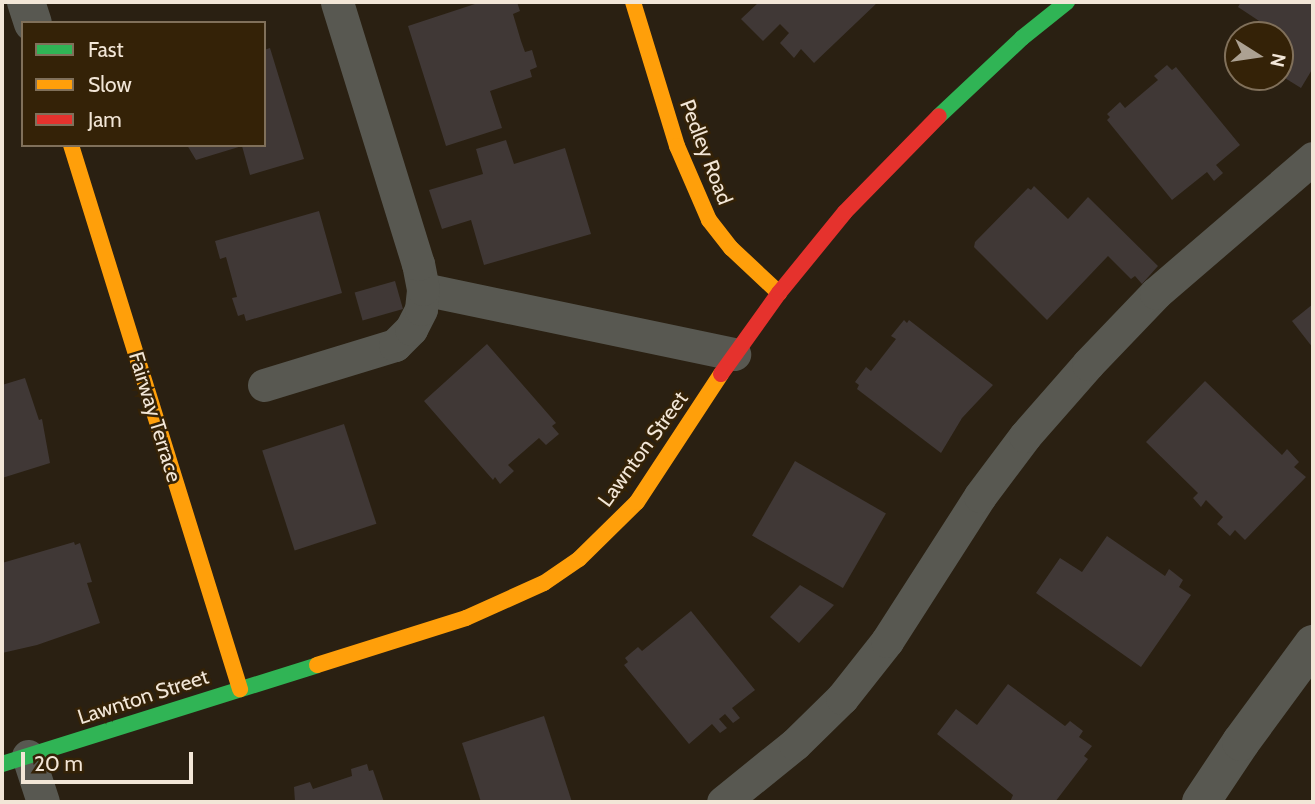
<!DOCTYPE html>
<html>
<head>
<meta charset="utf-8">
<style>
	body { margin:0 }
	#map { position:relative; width:1315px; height:804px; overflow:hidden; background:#2a2012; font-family:Cabin,sans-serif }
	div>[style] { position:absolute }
	.building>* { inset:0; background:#403836; transform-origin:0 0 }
	.lane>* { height:33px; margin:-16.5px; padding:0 16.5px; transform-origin:16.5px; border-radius:16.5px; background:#585851 }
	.street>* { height:38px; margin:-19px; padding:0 19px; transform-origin:19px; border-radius:19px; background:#585851 }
	.fast>* { height:16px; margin:-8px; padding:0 8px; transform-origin:8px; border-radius:8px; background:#30b455 }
	.slow>* { height:16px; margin:-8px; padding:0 8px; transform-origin:8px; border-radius:8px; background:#ff9f0a }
	.jam>* { height:16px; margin:-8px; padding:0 8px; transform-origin:8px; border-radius:8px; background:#e5322d }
	span { translate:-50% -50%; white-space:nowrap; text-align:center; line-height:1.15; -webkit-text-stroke:5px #342207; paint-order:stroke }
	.street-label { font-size:21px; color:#f2e6d7 }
	.frame { position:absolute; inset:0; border:4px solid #f2e6d7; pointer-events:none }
	.legend { position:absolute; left:21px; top:21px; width:245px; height:126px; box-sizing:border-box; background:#342207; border:2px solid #80705a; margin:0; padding:9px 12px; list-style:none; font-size:21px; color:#f2e6d7 }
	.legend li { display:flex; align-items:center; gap:14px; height:35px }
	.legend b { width:35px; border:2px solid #80705a }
	.north { position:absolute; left:1224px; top:21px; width:70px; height:70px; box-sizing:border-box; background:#342207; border:2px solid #80705a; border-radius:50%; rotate:102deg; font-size:19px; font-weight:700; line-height:28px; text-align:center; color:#f2e6d7 }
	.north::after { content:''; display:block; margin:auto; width:24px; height:32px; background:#aca192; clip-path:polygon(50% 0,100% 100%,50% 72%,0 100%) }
	.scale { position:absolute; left:21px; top:752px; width:172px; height:32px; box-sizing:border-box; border:4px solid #f2e6d7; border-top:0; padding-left:9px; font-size:21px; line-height:24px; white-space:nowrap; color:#f2e6d7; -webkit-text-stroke:5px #342207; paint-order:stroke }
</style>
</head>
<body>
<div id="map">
	<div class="building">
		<i style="clip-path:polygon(481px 2px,517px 2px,520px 11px,513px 14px,521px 41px,525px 52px,532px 50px,537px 67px,530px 70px,532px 77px,490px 91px,502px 128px,446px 146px,408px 26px)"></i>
		<i style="clip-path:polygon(759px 2px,878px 2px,814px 63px,801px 49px,794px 58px,780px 43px,789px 33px,780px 24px,763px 41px,741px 19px)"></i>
		<i style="clip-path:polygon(1241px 2px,1313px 2px,1313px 68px,1301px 88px,1280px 75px,1280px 46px,1285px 38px,1238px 7px)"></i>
		<i style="clip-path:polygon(270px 48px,304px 159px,250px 175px,242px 146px,196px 160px,187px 145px,264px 145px,264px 50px)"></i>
		<i style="clip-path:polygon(1167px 65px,1172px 70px,1176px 67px,1240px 145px,1216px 165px,1223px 173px,1214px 181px,1207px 172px,1172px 200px,1107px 120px,1110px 117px,1107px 114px,1120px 102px,1125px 108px,1158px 80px,1154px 76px)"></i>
		<i style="clip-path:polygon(506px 140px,514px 164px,565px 148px,591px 234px,484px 265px,471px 220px,442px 229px,429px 190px,483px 174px,476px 149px)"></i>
		<i style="clip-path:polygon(1034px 186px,1068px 219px,1088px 197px,1158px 266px,1142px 284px,1135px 276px,1131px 279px,1108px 256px,1047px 320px,974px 247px,975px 242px,1028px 188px,1031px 190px)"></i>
		<i style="clip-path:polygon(319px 211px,342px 293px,246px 321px,244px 314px,238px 316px,232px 298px,237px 297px,226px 257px,220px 259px,215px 241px)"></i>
		<i style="left:395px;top:281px;width:29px;height:42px;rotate:74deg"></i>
		<i style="clip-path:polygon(1313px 304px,1313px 348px,1292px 321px)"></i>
		<i style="clip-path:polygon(904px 320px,907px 323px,909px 320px,993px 385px,962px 418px,941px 453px,857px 389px,859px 385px,855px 382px,866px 367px,871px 371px,896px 339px,891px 336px)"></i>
		<i style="clip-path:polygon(487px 344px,556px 423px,552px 426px,559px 434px,546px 445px,539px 438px,508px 465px,514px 471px,500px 484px,495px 477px,493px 480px,424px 401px)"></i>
		<i style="clip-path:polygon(25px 378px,39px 420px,42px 419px,50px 463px,2px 478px,2px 385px)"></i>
		<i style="clip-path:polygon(1205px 381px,1282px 455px,1287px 449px,1299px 462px,1294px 467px,1306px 477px,1245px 540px,1235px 530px,1230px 536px,1217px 524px,1223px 517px,1206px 500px,1201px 507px,1193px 498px,1198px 493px,1146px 442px)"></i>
		<i style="left:344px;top:424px;width:105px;height:86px;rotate:72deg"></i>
		<i style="left:795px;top:461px;width:105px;height:86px;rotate:30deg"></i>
		<i style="clip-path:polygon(1107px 536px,1165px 576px,1169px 569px,1183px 580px,1179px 587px,1191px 595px,1141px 667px,1036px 593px,1060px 558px,1082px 572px)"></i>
		<i style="clip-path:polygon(74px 542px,75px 545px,80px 543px,92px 582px,87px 583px,100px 623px,37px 645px,2px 653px,2px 563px)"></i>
		<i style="clip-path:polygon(800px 585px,834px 605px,799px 643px,770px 617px)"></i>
		<i style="clip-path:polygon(691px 611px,755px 690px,732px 708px,740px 718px,733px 723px,725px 714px,719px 719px,727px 728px,720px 733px,712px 724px,689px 744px,624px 665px,628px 662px,625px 658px,638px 647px,642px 651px)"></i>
		<i style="clip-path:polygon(1008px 684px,1065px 726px,1070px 721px,1083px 731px,1079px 737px,1092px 746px,1084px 756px,1088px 759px,1055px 802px,1010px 802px,1013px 795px,937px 734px,956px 709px,977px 725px)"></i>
		<i style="clip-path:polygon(544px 716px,572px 802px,481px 802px,462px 743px)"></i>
		<i style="clip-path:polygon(367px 764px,369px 771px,373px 770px,384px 802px,295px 802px,294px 787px,310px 782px,313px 789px,352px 776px,351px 769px)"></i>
	</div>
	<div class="lane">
		<i style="left:423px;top:289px;width:318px;rotate:11.8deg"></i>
		<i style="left:264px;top:385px;width:137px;rotate:-17deg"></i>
		<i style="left:395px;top:345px;width:23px;rotate:-45deg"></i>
		<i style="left:411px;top:329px;width:22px;rotate:-63deg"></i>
		<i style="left:421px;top:309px;width:20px;rotate:-84deg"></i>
		<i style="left:423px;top:289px;width:25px;rotate:-101deg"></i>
		<i style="left:418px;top:264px;width:274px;rotate:-107.2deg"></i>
		<i style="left:28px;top:756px;width:48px;rotate:71.9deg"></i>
		<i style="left:723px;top:802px;width:92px;rotate:-38.9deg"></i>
		<i style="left:795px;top:744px;width:66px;rotate:-44.4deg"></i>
		<i style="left:842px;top:698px;width:73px;rotate:-51.7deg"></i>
		<i style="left:887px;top:641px;width:172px;rotate:-57.3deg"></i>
		<i style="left:980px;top:496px;width:75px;rotate:-53.1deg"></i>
		<i style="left:1025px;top:436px;width:96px;rotate:-48.8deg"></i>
		<i style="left:1088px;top:364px;width:98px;rotate:-46.2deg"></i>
		<i style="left:1156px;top:293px;width:207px;rotate:-40.7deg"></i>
	</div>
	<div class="street">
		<i style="left:26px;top:2px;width:22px;rotate:72deg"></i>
		<i style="left:1201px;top:802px;width:72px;rotate:-56.3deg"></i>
		<i style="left:1241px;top:742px;width:122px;rotate:-53.7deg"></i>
	</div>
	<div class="fast">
		<i style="left:939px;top:116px;width:114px;rotate:-43.2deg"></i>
		<i style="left:1022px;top:38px;width:58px;rotate:-38.7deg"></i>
		<i style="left:2px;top:764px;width:330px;rotate:-17.4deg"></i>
	</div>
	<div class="slow">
		<i style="left:633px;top:2px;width:151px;rotate:73deg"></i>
		<i style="left:677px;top:146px;width:81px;rotate:66.6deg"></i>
		<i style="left:709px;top:220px;width:36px;rotate:52deg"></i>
		<i style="left:731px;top:248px;width:66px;rotate:43.2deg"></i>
		<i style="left:71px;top:145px;width:570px;rotate:72.74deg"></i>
		<i style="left:317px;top:665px;width:156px;rotate:-17.5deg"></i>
		<i style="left:466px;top:618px;width:85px;rotate:-24.2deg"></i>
		<i style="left:544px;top:583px;width:42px;rotate:-34.4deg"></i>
		<i style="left:579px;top:559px;width:81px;rotate:-44.5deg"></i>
		<i style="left:637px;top:502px;width:153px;rotate:-56.7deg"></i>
	</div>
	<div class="jam">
		<i style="left:721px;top:374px;width:100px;rotate:-54.4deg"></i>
		<i style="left:779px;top:293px;width:104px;rotate:-50.8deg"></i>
		<i style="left:845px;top:212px;width:134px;rotate:-45.6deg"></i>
	</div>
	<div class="street-label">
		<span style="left:706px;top:152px;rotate:69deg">Pedley Road</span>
		<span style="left:155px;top:417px;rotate:73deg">Fairway Terrace</span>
		<span style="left:643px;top:449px;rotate:-54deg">Lawnton Street</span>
		<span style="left:143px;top:697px;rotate:-18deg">Lawnton Street</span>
	</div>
	<div class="frame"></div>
	<ul class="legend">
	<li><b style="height:9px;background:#30b455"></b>Fast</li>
	<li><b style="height:9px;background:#ff9f0a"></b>Slow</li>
	<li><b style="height:9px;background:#e5322d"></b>Jam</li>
	</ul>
	<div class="north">N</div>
	<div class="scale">20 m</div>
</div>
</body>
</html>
